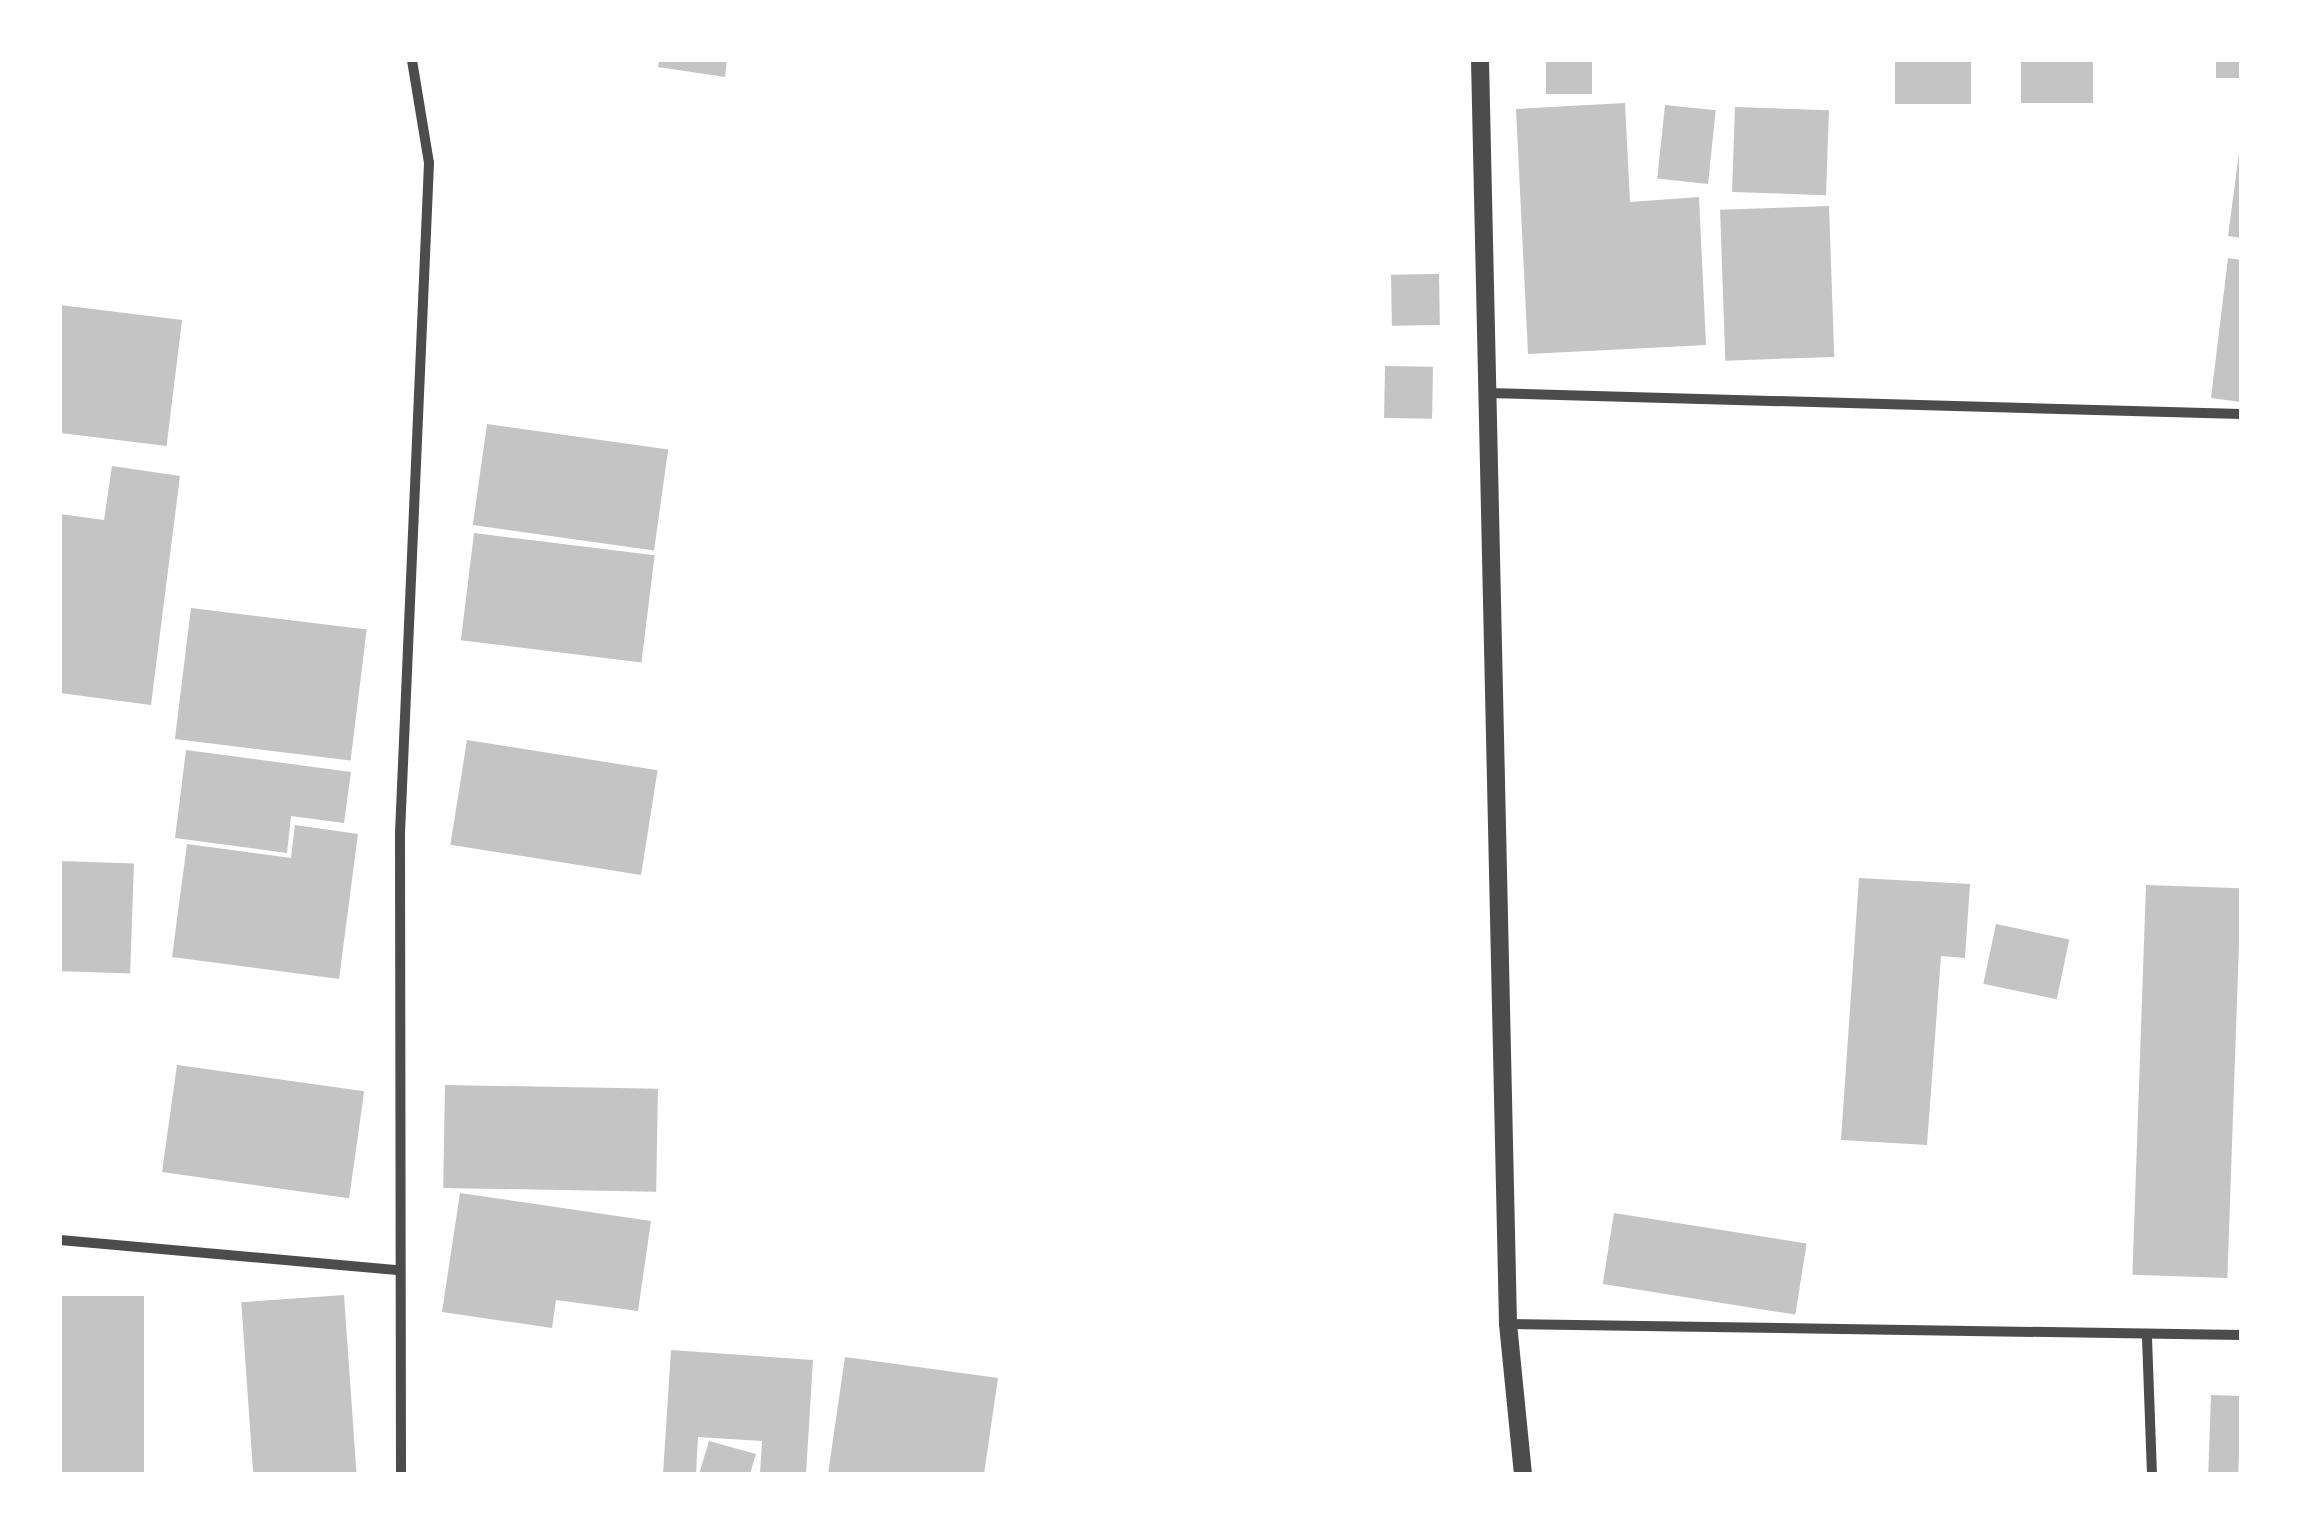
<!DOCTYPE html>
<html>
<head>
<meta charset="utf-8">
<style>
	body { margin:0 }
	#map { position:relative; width:2301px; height:1534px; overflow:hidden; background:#fff; font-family:"Nunito Sans",sans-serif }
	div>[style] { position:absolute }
	.building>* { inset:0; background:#c4c4c4; transform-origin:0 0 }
	.minor>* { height:10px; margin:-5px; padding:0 5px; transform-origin:5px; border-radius:5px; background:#4c4c4c }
	.tertiary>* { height:18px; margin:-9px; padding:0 9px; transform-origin:9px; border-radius:9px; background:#4c4c4c }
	span { translate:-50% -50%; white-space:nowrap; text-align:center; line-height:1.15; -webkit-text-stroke:8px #fff; paint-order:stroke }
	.frame { position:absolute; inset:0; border:62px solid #fff; pointer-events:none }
</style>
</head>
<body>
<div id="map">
	<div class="building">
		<i style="clip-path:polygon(659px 60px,727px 60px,725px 77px,658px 67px)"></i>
		<i style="left:1546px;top:60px;width:46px;height:34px"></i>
		<i style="left:1895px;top:60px;width:76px;height:44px"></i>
		<i style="left:2021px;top:60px;width:72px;height:43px"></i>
		<i style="left:2216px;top:60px;width:25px;height:18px"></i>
		<i style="clip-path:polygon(1625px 103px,1630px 202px,1699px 197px,1706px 345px,1528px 354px,1516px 109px)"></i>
		<i style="left:1665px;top:105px;width:51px;height:74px;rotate:6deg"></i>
		<i style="left:1735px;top:107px;width:94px;height:85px;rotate:2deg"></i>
		<i style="clip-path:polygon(2239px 153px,2241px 153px,2241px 238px,2228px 236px)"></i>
		<i style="left:1829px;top:206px;width:151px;height:109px;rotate:88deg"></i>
		<i style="clip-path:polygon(2228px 258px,2241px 260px,2241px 402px,2211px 398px)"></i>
		<i style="left:1439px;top:274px;width:51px;height:48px;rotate:89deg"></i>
		<i style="left:60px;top:305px;width:123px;height:127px;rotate:7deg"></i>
		<i style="left:1385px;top:366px;width:48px;height:52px;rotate:1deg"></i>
		<i style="left:487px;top:424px;width:183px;height:102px;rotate:8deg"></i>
		<i style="clip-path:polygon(112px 466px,180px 476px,151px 705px,60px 693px,60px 514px,104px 520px)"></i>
		<i style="left:474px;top:533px;width:182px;height:108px;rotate:7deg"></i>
		<i style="left:191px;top:608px;width:177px;height:132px;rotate:7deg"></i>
		<i style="left:467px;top:740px;width:193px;height:106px;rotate:9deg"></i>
		<i style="clip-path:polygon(186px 750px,351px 772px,344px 823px,291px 816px,287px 853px,175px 838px)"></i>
		<i style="clip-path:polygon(295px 825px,358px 834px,339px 979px,172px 957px,187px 844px,291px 858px)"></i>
		<i style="left:60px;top:861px;width:74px;height:110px;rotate:2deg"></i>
		<i style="clip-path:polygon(1859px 878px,1970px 884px,1965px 958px,1941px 956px,1927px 1145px,1841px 1140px)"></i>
		<i style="left:2146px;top:885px;width:95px;height:390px;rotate:2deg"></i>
		<i style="left:1996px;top:924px;width:75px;height:61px;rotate:12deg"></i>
		<i style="left:177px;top:1065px;width:189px;height:108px;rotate:8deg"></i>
		<i style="left:445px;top:1085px;width:213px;height:103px;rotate:1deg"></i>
		<i style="clip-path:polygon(460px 1193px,651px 1221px,638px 1311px,556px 1300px,552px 1328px,442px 1312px)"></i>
		<i style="left:1614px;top:1213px;width:195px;height:72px;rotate:9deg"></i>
		<i style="left:344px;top:1295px;width:179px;height:103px;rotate:86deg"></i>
		<i style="left:60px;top:1296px;width:84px;height:178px"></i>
		<i style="clip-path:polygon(671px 1350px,813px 1360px,806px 1474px,760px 1474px,762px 1441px,698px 1437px,696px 1474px,663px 1474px)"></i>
		<i style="clip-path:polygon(845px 1357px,998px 1378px,984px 1474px,828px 1474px)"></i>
		<i style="left:2211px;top:1395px;width:30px;height:79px;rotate:2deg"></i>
		<i style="clip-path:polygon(709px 1441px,756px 1454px,750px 1474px,699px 1474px)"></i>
	</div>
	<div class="minor">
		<i style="left:1489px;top:393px;width:752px;rotate:1.6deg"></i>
		<i style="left:60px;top:1240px;width:339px;rotate:5.1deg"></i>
		<i style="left:1508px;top:1324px;width:733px;rotate:0.86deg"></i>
		<i style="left:2147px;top:1338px;width:136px;rotate:87.9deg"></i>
		<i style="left:401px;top:1474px;width:641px;rotate:-90.09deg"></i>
		<i style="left:400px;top:833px;width:671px;rotate:-87.52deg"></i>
		<i style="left:429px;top:163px;width:104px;rotate:-99.4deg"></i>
	</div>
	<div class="tertiary">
		<i style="left:1480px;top:60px;width:1264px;rotate:88.73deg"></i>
		<i style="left:1508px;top:1324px;width:151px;rotate:84.3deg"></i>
	</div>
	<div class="frame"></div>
</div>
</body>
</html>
